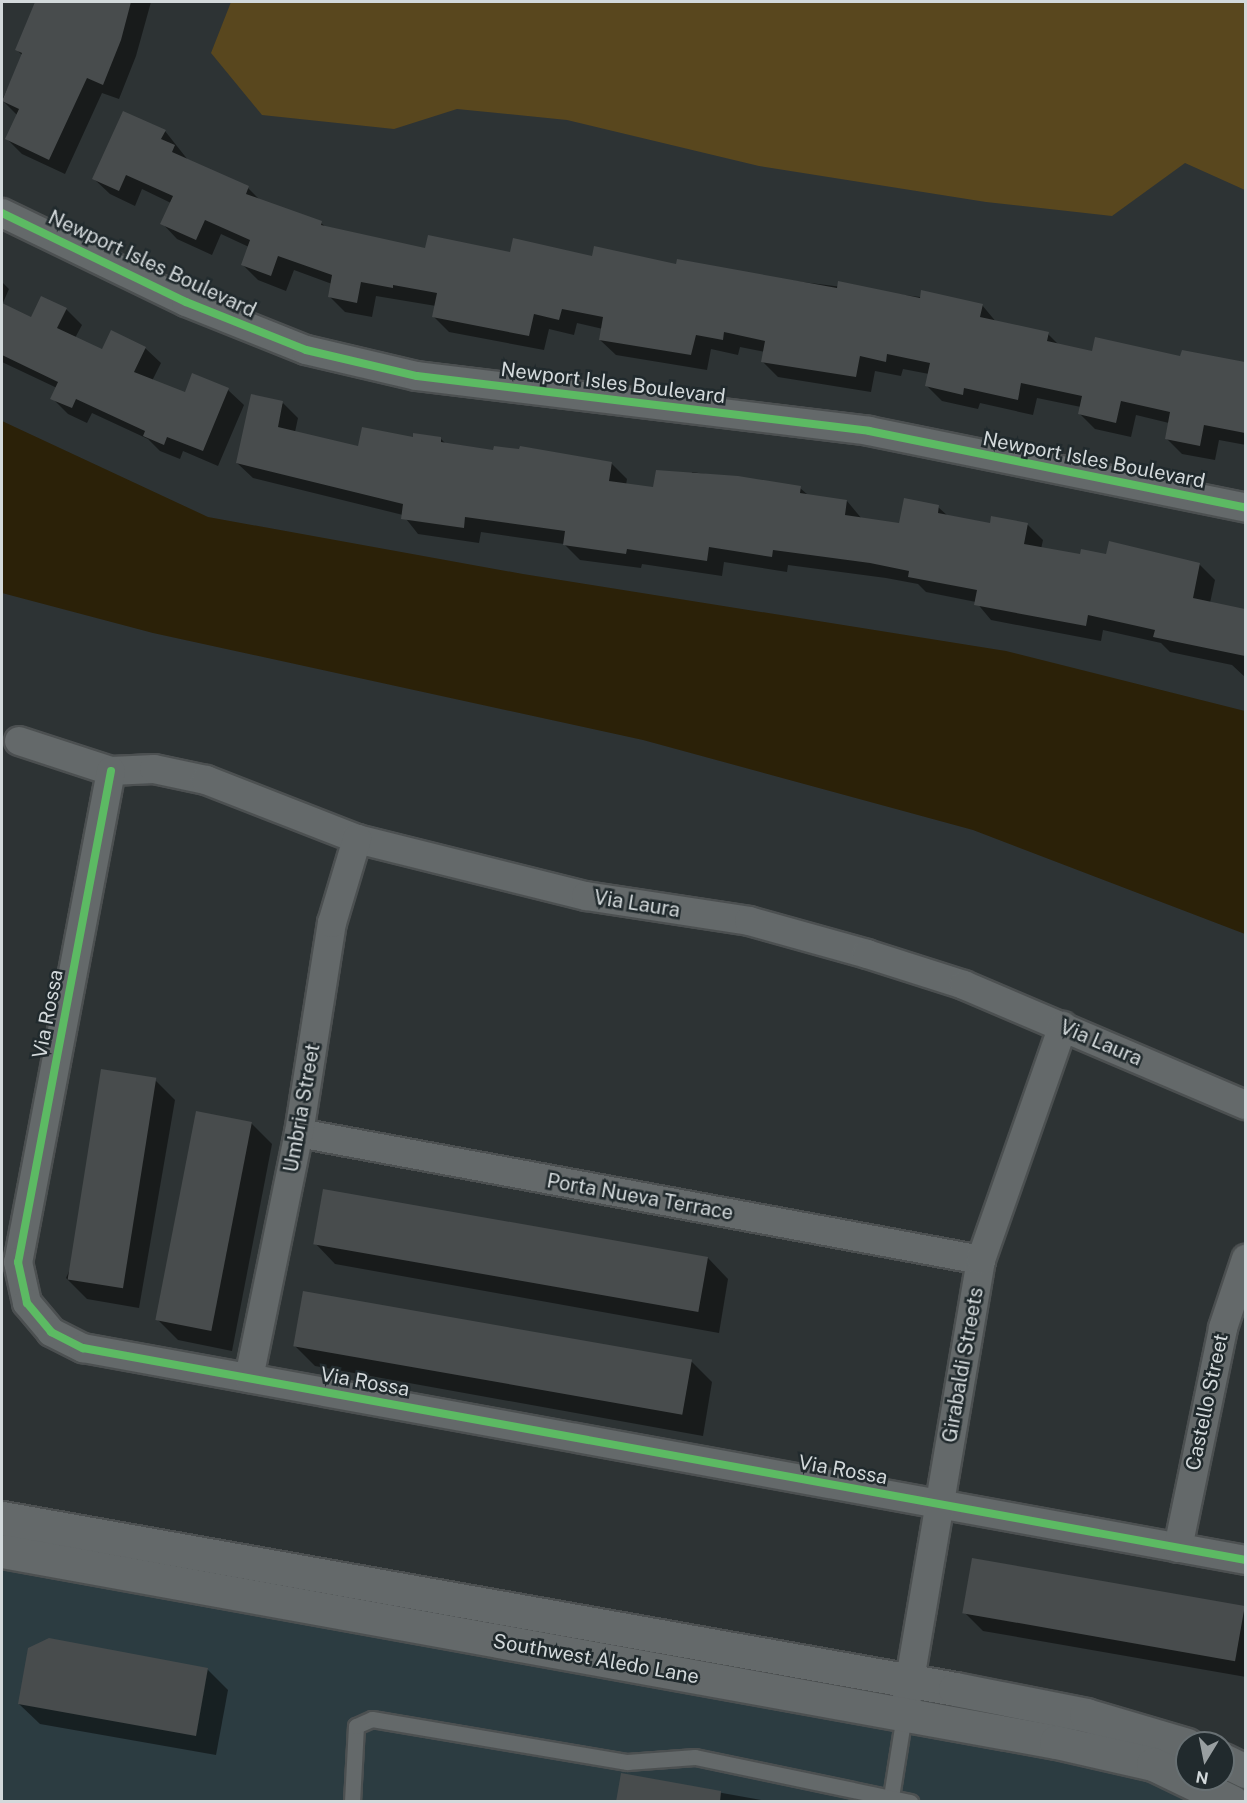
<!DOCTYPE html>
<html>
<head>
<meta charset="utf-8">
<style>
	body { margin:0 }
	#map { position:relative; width:1247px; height:1803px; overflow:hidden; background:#2d3334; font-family:"Public Sans",sans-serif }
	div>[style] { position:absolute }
	.built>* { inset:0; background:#2c3c41 }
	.green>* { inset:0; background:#59471e }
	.water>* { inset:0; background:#2b2108 }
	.shadow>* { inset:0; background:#0007 }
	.building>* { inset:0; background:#484c4d; transform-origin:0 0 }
	.roads { filter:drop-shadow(2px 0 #4c5051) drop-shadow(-2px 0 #4c5051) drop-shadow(0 2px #4c5051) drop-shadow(0 -2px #4c5051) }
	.lane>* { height:15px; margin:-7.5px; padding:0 7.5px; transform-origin:7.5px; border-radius:7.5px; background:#64696a }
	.street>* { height:28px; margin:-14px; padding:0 14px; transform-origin:14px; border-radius:14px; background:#64696a }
	.secondary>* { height:33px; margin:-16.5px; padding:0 16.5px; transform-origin:16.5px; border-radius:16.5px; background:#64696a }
	.cycleway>* { height:8px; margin:-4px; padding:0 4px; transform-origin:4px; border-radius:4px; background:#5cba63 }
	span { translate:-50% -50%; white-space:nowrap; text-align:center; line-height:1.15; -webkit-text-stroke:5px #212a2d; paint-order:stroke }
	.street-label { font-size:20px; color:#d3d9db }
	.frame { position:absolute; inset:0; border:3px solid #d3d9db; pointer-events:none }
	.north { position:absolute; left:1175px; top:1731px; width:60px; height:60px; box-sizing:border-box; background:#212a2d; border:2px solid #687073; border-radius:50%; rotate:190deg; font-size:16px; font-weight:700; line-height:24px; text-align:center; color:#d3d9db }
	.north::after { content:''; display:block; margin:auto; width:21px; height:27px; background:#999fa1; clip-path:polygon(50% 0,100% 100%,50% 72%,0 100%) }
</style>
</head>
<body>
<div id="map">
	<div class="built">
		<i style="clip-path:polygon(2px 1566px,1053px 1756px,1149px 1779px,1201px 1801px,2px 1801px)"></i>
	</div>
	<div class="green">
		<i style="clip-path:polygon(231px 2px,1245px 2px,1245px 190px,1185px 163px,1112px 216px,986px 202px,759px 166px,567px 120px,457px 109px,394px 129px,262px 115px,211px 53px)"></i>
	</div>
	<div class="water">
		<i style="clip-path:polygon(2px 421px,208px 517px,523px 574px,1006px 651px,1245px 711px,1245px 934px,973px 830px,643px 740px,153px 633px,2px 593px)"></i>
	</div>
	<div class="shadow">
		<i style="clip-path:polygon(40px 2px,151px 2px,136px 56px,119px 99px,102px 93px,65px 174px,22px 154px,7px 139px,18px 116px,2px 100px,23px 56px,17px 50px,33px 26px)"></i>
		<i style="clip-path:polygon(165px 131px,188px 160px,248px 188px,261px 201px,321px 223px,327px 228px,427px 250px,677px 266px,982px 305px,997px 323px,1048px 334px,1059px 345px,1093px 353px,1244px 363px,1246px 445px,1219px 440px,1215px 460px,1182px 454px,1166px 438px,1169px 423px,1136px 415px,1131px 437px,1095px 429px,1080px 414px,1081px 407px,1037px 398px,1033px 415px,980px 403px,978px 409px,942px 401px,927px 386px,929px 374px,903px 369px,901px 376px,875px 371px,871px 392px,778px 377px,763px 362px,765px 352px,740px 347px,738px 355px,711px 349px,707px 370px,616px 355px,600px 340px,603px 329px,577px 323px,574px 335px,549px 329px,544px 350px,449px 332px,433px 316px,436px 306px,376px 296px,372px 317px,345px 312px,329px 296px,332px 284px,294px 270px,286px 291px,258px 280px,243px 265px,249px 247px,221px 234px,212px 255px,177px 239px,162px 223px,171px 203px,142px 189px,135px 206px,110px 194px,94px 179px)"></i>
		<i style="clip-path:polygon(2px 282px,9px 289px,2px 305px,32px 319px,66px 309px,82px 325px,75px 338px,103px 351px,145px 348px,161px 363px,152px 381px,185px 394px,228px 390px,244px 405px,218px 466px,183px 451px,180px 459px,160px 451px,148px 439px,92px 413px,87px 423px,68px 414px,52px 398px,57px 388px,2px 362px)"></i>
		<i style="clip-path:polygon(283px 403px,298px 418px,295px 432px,359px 448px,441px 439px,447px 445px,494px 452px,611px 463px,627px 479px,626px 485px,654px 489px,691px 477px,692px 472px,800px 488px,808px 495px,847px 501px,862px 519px,900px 524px,938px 507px,948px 516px,991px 525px,1028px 525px,1043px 540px,1041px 549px,1081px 556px,1199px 564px,1215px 580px,1210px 603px,1244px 610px,1246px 604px,1246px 678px,1232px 665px,1170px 652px,1161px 643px,1103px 630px,1101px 641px,991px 620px,976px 602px,926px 592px,918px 584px,886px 578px,788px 565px,787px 572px,724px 562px,722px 576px,642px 564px,641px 568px,580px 560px,564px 544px,481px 532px,479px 543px,418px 534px,403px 515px,253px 478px,237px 463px)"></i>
		<i style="clip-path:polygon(155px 1080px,175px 1100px,139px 1308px,87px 1299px,66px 1278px)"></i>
		<i style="clip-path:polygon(251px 1123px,272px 1144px,232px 1351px,178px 1340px,158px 1320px)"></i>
		<i style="clip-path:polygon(315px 1243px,708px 1258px,728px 1279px,719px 1333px,335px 1264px)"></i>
		<i style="clip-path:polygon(304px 1293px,692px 1362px,712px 1382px,703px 1436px,315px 1366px,295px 1346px)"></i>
		<i style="clip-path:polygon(973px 1560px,1246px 1608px,1246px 1677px,983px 1631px,964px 1612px)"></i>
		<i style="clip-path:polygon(207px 1669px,228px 1690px,216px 1755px,40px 1724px,19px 1704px)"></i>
		<i style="clip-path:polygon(622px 1775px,772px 1802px,618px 1802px)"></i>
	</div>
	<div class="building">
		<i style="clip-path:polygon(35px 2px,131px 2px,121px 40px,103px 85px,87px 78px,49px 160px,5px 139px,19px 109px,2px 101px,22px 53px,15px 50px)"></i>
		<i style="clip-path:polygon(123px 111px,166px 130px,161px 139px,175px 145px,172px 152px,249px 186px,246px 194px,322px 221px,321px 225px,425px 248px,428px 235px,510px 252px,513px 238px,592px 256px,594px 246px,676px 264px,677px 259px,837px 288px,838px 281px,920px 298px,921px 290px,983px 304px,980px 317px,1049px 332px,1047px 341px,1092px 351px,1095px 337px,1180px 356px,1182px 350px,1245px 362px,1245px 433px,1204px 425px,1200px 446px,1165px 439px,1170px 412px,1121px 401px,1116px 423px,1078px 414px,1082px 396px,1021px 383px,1018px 400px,964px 388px,963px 395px,925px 386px,930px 363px,887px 354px,886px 362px,860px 356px,856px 377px,761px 362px,765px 341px,724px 332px,723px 340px,696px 335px,691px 355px,599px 340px,603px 317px,562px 309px,559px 320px,534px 314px,529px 336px,432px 317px,437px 293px,393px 285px,393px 288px,361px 282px,357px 303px,328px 297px,332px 275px,278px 256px,271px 276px,241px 265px,250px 240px,205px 220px,196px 240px,160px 224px,173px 196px,126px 175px,119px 191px,92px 179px)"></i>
		<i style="clip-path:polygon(41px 296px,67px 308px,57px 328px,102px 349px,111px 330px,146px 347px,134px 372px,185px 392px,192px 373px,229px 388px,203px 451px,167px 437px,164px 445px,143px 436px,145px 431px,76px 399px,72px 408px,50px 399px,58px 382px,2px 355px,2px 303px,31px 317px)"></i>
		<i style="clip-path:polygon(251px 394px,283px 401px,278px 427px,358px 446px,362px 427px,413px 437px,413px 433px,441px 437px,441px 442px,493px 450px,494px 446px,519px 449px,520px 446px,612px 462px,609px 481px,653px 487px,656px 470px,738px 476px,801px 486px,800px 493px,847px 500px,845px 515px,899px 523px,904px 498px,939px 505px,938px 513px,990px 523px,991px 516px,1028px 523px,1024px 544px,1080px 554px,1081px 549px,1106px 554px,1109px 541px,1200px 563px,1193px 598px,1245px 609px,1245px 656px,1153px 637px,1155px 630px,1088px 615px,1086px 626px,974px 605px,977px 590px,908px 577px,909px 571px,870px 563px,773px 550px,772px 557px,709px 547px,707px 561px,627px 549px,626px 554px,563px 545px,565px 531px,465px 517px,464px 528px,401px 519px,403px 504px,236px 463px)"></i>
		<i style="left:101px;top:1069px;width:56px;height:213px;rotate:9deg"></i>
		<i style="left:196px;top:1111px;width:57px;height:213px;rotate:11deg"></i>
		<i style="left:323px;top:1189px;width:391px;height:56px;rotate:10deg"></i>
		<i style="left:303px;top:1291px;width:395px;height:56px;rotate:10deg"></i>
		<i style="left:972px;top:1558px;width:277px;height:56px;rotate:10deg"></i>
		<i style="clip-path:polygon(49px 1638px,208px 1668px,196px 1736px,18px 1704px,28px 1648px)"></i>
		<i style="clip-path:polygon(621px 1773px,721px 1791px,720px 1802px,616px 1802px)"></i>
	</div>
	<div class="roads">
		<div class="lane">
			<i style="left:891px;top:1797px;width:83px;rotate:-81deg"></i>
			<i style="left:352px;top:1802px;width:76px;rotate:-87deg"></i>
			<i style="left:356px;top:1726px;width:17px;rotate:-24deg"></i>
			<i style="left:372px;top:1719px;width:259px;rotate:9.6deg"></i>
			<i style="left:627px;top:1762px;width:68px;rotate:-4.2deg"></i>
			<i style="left:695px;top:1757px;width:220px;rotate:11.8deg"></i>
		</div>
		<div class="street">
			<i style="left:2px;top:213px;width:204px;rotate:25.8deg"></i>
			<i style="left:186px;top:302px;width:129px;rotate:21.8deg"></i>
			<i style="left:306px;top:350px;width:114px;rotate:13.2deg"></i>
			<i style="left:417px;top:376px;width:455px;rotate:6.9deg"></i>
			<i style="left:869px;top:431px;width:385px;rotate:11.5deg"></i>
			<i style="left:19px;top:741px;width:97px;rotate:18.1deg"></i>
			<i style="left:111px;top:771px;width:43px;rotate:-2.7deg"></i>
			<i style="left:154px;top:769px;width:53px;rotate:11.9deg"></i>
			<i style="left:206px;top:780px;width:162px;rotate:21.3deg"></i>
			<i style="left:357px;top:839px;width:236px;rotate:14deg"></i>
			<i style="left:586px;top:896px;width:165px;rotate:8.7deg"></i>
			<i style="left:749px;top:921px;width:123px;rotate:15.6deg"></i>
			<i style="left:867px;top:954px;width:102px;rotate:17.7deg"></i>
			<i style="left:964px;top:985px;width:306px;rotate:23.1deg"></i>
			<i style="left:111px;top:771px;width:500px;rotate:100.7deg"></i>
			<i style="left:18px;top:1262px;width:42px;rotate:77.6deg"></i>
			<i style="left:27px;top:1303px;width:38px;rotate:50deg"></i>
			<i style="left:51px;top:1332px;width:36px;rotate:27deg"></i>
			<i style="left:83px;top:1348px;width:1182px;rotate:10.33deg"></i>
			<i style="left:299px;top:1133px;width:694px;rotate:10.55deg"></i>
			<i style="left:249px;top:1378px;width:250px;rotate:-78.5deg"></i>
			<i style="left:299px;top:1133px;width:213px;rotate:-81.1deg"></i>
			<i style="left:332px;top:923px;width:88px;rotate:-73.4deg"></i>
			<i style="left:1178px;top:1548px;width:225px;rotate:-78.4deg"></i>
			<i style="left:1223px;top:1328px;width:73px;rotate:-71.6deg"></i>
			<i style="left:904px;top:1715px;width:461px;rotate:-80.4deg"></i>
			<i style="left:981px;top:1260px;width:248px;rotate:-70.7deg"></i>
		</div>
		<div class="secondary">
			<i style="left:2px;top:1518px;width:968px;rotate:10.17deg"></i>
			<i style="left:955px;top:1689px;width:134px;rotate:11.2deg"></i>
			<i style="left:1086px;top:1715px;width:105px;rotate:16.5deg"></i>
			<i style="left:2px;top:1551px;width:1071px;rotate:10.27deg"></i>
			<i style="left:1056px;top:1742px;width:99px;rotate:12.8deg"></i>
			<i style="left:1153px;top:1764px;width:88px;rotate:25.7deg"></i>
			<i style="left:1223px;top:1760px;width:25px;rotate:26deg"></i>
		</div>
	</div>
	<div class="cycleway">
		<i style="left:2px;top:213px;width:204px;rotate:25.8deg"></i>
		<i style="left:186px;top:302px;width:129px;rotate:21.8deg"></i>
		<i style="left:306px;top:350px;width:114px;rotate:13.2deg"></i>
		<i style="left:417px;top:376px;width:455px;rotate:6.9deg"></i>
		<i style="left:869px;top:431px;width:385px;rotate:11.5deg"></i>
		<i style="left:111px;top:771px;width:500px;rotate:100.7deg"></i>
		<i style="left:18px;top:1262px;width:42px;rotate:77.6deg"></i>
		<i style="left:27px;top:1303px;width:38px;rotate:50deg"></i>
		<i style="left:51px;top:1332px;width:36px;rotate:27deg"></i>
		<i style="left:83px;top:1348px;width:1182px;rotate:10.33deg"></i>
	</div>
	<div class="street-label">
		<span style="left:152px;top:264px;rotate:25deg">Newport Isles Boulevard</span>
		<span style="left:613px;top:383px;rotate:7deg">Newport Isles Boulevard</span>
		<span style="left:1094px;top:460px;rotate:11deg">Newport Isles Boulevard</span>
		<span style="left:637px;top:904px;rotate:9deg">Via Laura</span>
		<span style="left:48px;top:1014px;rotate:-79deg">Via Rossa</span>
		<span style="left:1101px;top:1043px;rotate:23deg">Via Laura</span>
		<span style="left:302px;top:1108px;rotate:-80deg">Umbria Street</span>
		<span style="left:640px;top:1197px;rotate:10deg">Porta Nueva Terrace</span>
		<span style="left:963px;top:1365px;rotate:-80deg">Girabaldi Streets</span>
		<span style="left:365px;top:1382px;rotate:10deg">Via Rossa</span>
		<span style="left:1207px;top:1402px;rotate:-78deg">Castello Street</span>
		<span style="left:843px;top:1470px;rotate:10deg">Via Rossa</span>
		<span style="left:596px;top:1659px;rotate:10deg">Southwest Aledo Lane</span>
	</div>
	<div class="frame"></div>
	<div class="north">N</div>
</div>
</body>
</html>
